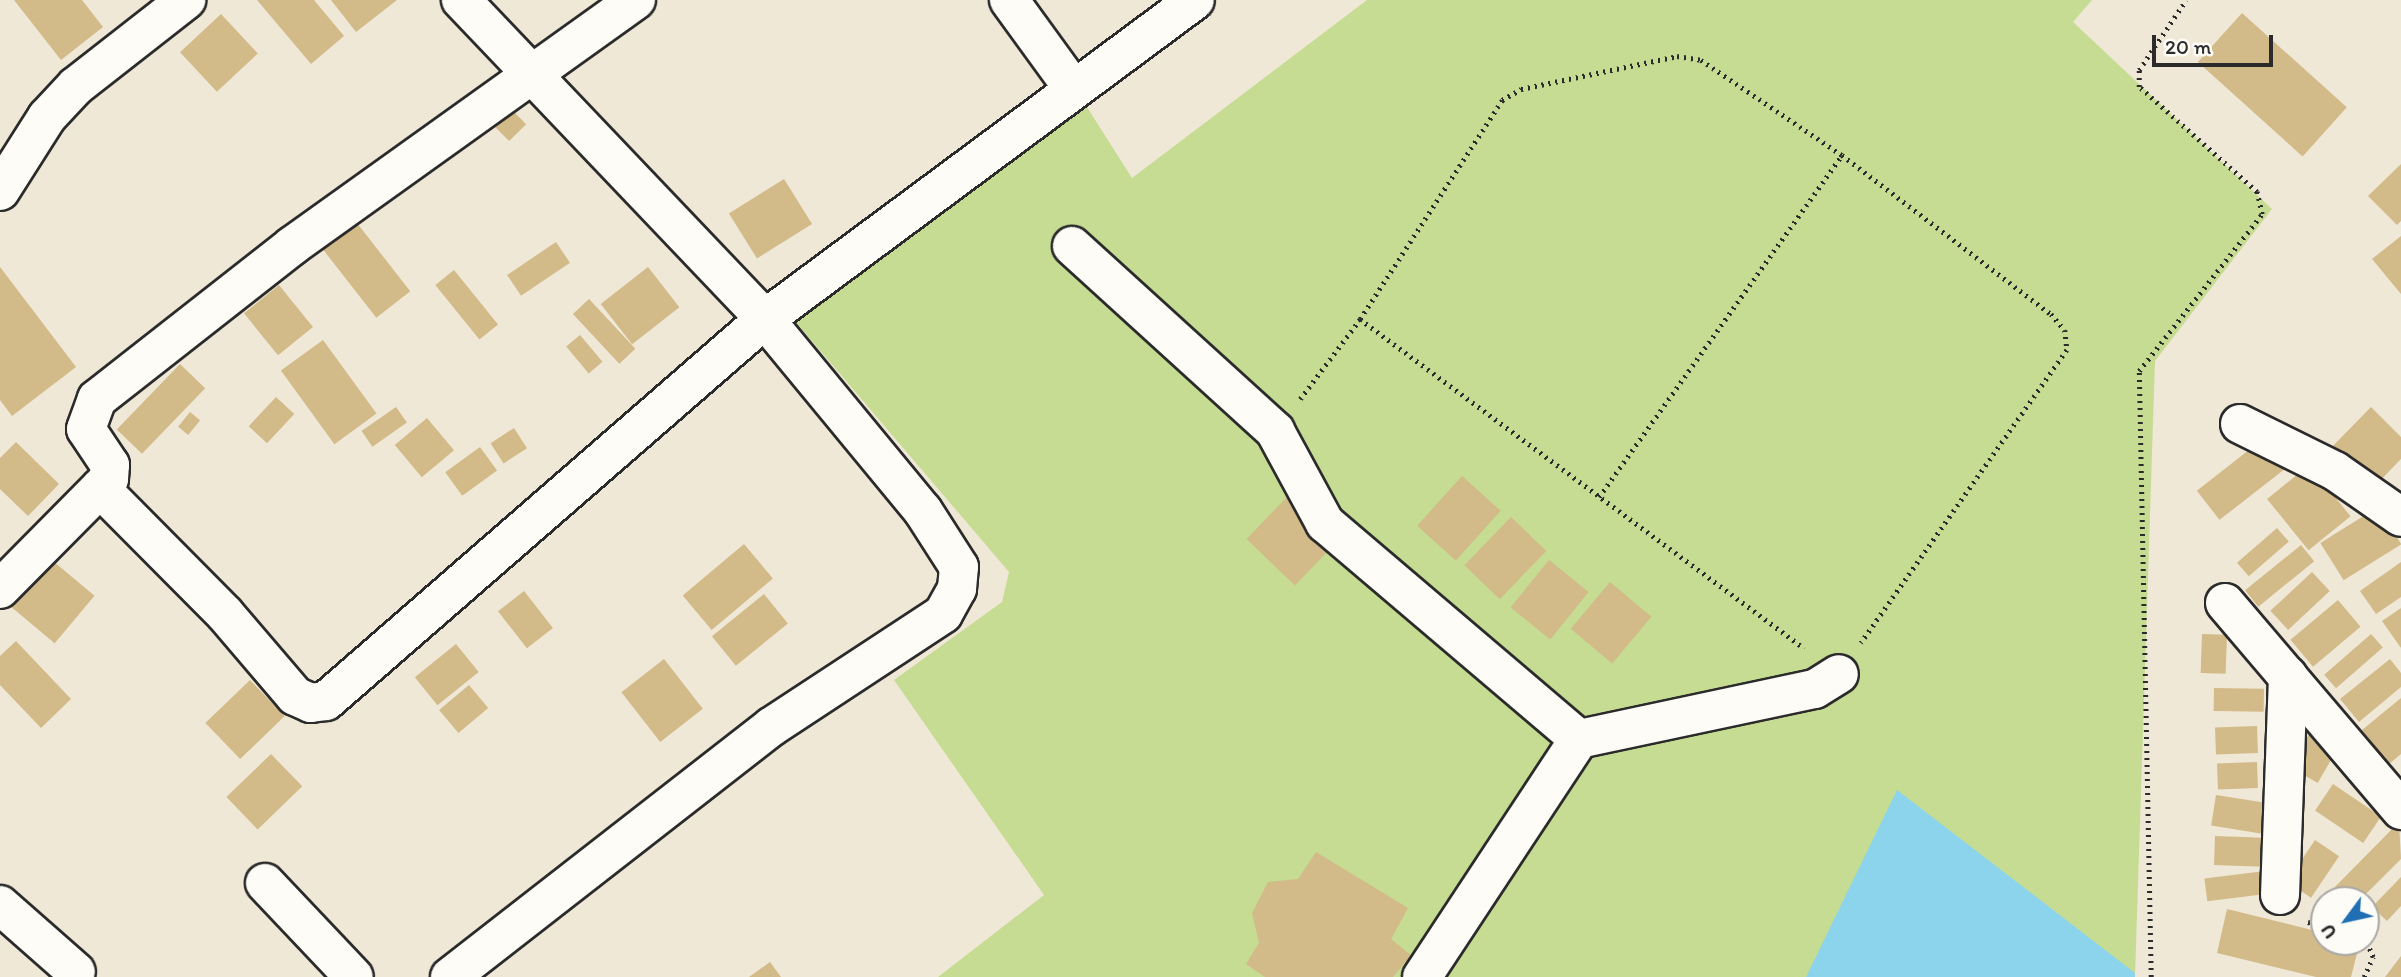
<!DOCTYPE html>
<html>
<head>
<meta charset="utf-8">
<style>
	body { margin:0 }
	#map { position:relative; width:2401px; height:977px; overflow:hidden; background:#f0e8d6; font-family:Itim,sans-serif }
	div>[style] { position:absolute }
	.green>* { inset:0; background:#c5dc92 }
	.water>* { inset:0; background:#8bd4ec }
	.building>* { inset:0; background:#d2ba89; transform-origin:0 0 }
	.path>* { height:4.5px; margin-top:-2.25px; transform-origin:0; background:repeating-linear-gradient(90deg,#2b2b2b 0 2px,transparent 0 7px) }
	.roads { filter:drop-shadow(2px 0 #2b2b2b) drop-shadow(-2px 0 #2b2b2b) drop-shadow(0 2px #2b2b2b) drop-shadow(0 -2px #2b2b2b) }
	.minor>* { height:38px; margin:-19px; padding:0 19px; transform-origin:19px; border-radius:19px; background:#fdfcf7 }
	span { translate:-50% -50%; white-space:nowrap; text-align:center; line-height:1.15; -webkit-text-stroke:7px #fdfcf7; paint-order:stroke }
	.north { position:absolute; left:2310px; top:886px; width:70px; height:70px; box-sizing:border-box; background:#fdfcf7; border:2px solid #a9a8a5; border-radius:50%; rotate:237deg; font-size:19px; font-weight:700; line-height:28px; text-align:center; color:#2b2b2b }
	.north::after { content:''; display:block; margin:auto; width:24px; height:32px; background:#1f6fb2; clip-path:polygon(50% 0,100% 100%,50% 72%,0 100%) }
	.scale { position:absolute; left:2152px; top:35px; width:121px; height:32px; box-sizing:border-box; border:4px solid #2b2b2b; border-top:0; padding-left:9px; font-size:21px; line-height:24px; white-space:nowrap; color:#2b2b2b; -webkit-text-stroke:5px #fdfcf7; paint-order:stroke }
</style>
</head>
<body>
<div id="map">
	<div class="green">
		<i style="clip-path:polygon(1367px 0,2092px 0,2073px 22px,2272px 209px,2155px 361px,2135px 977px,938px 977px,1044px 895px,894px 680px,1002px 602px,1009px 572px,788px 313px,1085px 104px,1132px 178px)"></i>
	</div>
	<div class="water">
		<i style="clip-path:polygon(1897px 790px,2135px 973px,2135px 977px,1806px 977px)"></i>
	</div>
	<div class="building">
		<i style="clip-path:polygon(14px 0,82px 0,103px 27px,61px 60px)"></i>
		<i style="clip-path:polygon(257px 0,314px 0,344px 36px,311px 64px)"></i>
		<i style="clip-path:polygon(331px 0,397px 0,356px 32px)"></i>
		<i style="left:2242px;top:13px;width:141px;height:66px;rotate:42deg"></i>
		<i style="left:221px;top:14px;width:54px;height:56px;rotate:47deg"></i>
		<i style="left:512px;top:110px;width:20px;height:24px;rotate:45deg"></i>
		<i style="clip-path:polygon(2401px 164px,2401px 221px,2397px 225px,2368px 196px)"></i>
		<i style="left:784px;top:179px;width:53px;height:65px;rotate:58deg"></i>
		<i style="left:353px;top:218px;width:93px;height:43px;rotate:52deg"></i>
		<i style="clip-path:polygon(2401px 236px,2401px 294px,2372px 259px)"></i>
		<i style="left:556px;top:242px;width:25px;height:59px;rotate:56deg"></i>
		<i style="clip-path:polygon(0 267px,76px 367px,12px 416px,0 400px)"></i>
		<i style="left:648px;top:267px;width:51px;height:60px;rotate:52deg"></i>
		<i style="left:454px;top:270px;width:70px;height:24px;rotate:51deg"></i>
		<i style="left:279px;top:285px;width:54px;height:45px;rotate:51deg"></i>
		<i style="left:589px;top:299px;width:68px;height:22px;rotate:47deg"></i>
		<i style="left:580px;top:335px;width:35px;height:18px;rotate:50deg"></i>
		<i style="left:323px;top:340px;width:91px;height:52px;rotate:54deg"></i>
		<i style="left:180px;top:364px;width:35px;height:91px;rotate:44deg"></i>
		<i style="left:276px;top:397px;width:25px;height:40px;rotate:43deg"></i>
		<i style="left:396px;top:407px;width:19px;height:42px;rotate:55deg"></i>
		<i style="clip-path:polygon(2371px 407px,2401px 437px,2401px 459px,2369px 492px,2328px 451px)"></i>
		<i style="left:190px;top:412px;width:13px;height:19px;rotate:39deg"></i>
		<i style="left:427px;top:418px;width:42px;height:42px;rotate:50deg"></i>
		<i style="left:514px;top:428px;width:24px;height:28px;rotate:57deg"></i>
		<i style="left:2263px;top:439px;width:37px;height:84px;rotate:52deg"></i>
		<i style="clip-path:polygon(16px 442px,59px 484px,28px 516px,0 489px,0 458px)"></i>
		<i style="left:480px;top:447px;width:29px;height:43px;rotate:54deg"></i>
		<i style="left:2309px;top:465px;width:66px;height:54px;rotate:51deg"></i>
		<i style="left:1462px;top:476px;width:52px;height:67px;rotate:42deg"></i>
		<i style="left:1289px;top:495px;width:67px;height:61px;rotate:44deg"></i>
		<i style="left:2378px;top:507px;width:44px;height:68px;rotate:58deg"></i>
		<i style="left:1511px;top:517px;width:49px;height:67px;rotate:44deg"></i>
		<i style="left:2277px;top:528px;width:18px;height:53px;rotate:49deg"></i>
		<i style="left:744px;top:544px;width:45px;height:80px;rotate:50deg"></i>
		<i style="left:2301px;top:545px;width:21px;height:72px;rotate:51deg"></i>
		<i style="left:47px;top:556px;width:62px;height:62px;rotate:40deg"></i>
		<i style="left:1549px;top:560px;width:51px;height:61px;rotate:39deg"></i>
		<i style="clip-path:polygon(2401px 562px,2401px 597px,2376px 614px,2360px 591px)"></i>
		<i style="left:2312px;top:572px;width:26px;height:57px;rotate:47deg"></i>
		<i style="left:1610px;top:582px;width:54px;height:61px;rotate:40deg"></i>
		<i style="left:524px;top:591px;width:47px;height:33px;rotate:52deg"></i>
		<i style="left:764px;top:594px;width:38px;height:67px;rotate:51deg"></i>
		<i style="left:2338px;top:600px;width:35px;height:62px;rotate:50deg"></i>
		<i style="clip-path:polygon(2401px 608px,2401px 648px,2382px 621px)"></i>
		<i style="left:2202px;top:634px;width:25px;height:39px;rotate:2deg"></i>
		<i style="left:2371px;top:634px;width:18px;height:62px;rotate:49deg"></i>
		<i style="clip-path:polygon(16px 641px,71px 699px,41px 728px,0 685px,0 656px)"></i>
		<i style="left:456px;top:644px;width:36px;height:53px;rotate:51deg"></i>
		<i style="left:664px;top:659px;width:63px;height:54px;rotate:52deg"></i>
		<i style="clip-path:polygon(2390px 659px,2401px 673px,2401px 687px,2359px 722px,2340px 699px)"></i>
		<i style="left:250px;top:680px;width:50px;height:62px;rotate:46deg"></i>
		<i style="left:469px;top:685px;width:30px;height:39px;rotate:50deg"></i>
		<i style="left:2214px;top:688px;width:50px;height:23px;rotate:1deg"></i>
		<i style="clip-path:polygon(2401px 698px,2401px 754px,2389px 764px,2362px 730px)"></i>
		<i style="left:2257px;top:726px;width:27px;height:42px;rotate:88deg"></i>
		<i style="left:2309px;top:734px;width:32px;height:38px;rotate:30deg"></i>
		<i style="left:271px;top:754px;width:45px;height:62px;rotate:46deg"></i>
		<i style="left:2257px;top:762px;width:26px;height:40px;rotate:88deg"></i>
		<i style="left:2333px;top:784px;width:58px;height:32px;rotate:34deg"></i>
		<i style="left:2216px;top:795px;width:50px;height:31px;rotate:9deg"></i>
		<i style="clip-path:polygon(2399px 822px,2401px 859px,2360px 900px,2338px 900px,2330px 892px)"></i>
		<i style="left:2215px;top:836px;width:55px;height:29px;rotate:2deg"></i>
		<i style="left:2315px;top:840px;width:29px;height:50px;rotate:34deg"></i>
		<i style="clip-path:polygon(1316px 852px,1408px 908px,1391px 939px,1411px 955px,1393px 977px,1265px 977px,1246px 964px,1259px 943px,1252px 913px,1268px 882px,1298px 879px)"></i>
		<i style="left:2265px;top:871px;width:23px;height:61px;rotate:83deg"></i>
		<i style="clip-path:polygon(2401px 877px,2401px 906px,2387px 921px,2372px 907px)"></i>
		<i style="clip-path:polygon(2227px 909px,2324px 933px,2324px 942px,2360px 942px,2351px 977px,2316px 977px,2217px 953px)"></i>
		<i style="clip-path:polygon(2401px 956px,2401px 977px,2385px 977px)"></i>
		<i style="clip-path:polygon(770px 962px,781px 977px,749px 977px)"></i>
	</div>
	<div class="path">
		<i style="left:1360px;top:319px;width:553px;rotate:36.54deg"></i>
		<i style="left:1300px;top:399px;width:100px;rotate:-53.1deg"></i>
		<i style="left:1360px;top:319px;width:261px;rotate:-57deg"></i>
		<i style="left:1502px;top:100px;width:22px;rotate:-30deg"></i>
		<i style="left:1521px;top:89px;width:159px;rotate:-11.9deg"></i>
		<i style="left:1677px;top:56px;width:24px;rotate:9deg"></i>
		<i style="left:1701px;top:60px;width:170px;rotate:34deg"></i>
		<i style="left:1842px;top:155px;width:263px;rotate:37.3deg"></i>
		<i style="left:2051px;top:314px;width:21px;rotate:49deg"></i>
		<i style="left:2065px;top:330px;width:20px;rotate:84deg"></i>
		<i style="left:2067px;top:350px;width:358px;rotate:125.1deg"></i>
		<i style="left:1599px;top:497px;width:420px;rotate:-54.6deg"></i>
		<i style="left:2308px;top:922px;width:16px;rotate:14deg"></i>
		<i style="left:2151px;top:977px;width:606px;rotate:-91.13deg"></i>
		<i style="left:2139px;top:371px;width:199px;rotate:-51.9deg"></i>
		<i style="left:2262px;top:214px;width:23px;rotate:-103deg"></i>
		<i style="left:2257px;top:192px;width:158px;rotate:-138.3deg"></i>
		<i style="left:2139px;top:87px;width:17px;rotate:-90deg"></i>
		<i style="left:2139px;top:70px;width:84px;rotate:-56.1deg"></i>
		<i style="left:2364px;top:977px;width:22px;rotate:-66deg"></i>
		<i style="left:2373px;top:957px;width:17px;rotate:-114deg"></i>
	</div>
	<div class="roads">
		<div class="minor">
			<i style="left:1009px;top:0;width:109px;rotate:54deg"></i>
			<i style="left:0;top:191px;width:88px;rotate:-57.6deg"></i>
			<i style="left:47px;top:117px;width:42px;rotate:-46.9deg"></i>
			<i style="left:76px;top:86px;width:140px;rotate:-38deg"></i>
			<i style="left:1072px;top:246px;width:275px;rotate:42.3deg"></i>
			<i style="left:1275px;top:431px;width:105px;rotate:61.5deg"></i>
			<i style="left:1325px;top:523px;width:333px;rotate:40.4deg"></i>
			<i style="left:2240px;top:424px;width:106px;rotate:26.3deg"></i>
			<i style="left:2335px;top:471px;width:80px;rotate:34.9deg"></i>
			<i style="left:100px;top:488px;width:177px;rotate:45.2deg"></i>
			<i style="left:225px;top:614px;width:108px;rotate:49.5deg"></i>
			<i style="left:295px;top:696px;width:17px;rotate:24deg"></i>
			<i style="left:311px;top:703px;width:15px;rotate:-8deg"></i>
			<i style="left:326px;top:701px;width:582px;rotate:-41.03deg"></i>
			<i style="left:765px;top:319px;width:535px;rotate:-36.57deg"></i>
			<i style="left:0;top:589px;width:155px;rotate:-45.3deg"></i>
			<i style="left:109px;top:479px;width:14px;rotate:-86deg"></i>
			<i style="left:110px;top:465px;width:43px;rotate:-123.7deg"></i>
			<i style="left:86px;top:429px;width:32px;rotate:-70deg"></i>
			<i style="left:97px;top:399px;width:248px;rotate:-38.1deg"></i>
			<i style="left:292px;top:246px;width:423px;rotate:-35.6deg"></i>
			<i style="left:2225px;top:603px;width:272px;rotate:49.6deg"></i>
			<i style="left:265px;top:883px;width:129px;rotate:46.6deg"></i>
			<i style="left:2280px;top:895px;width:219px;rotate:-87.9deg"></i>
			<i style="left:0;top:905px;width:101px;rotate:41.4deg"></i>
			<i style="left:450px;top:977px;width:407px;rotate:-37.9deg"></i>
			<i style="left:771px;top:727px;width:206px;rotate:-33.3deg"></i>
			<i style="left:943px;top:614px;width:29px;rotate:-61deg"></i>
			<i style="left:957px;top:589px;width:22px;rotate:-85deg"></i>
			<i style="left:959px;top:567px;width:67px;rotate:-122.7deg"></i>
			<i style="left:923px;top:511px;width:249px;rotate:-129.5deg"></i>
			<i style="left:765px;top:319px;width:441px;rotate:-133.6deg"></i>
			<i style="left:1422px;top:977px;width:285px;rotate:-56.6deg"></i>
			<i style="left:1579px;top:739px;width:241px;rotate:-12deg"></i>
			<i style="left:1815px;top:689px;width:28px;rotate:-32deg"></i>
		</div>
	</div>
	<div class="north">U</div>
	<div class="scale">20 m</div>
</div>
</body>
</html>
